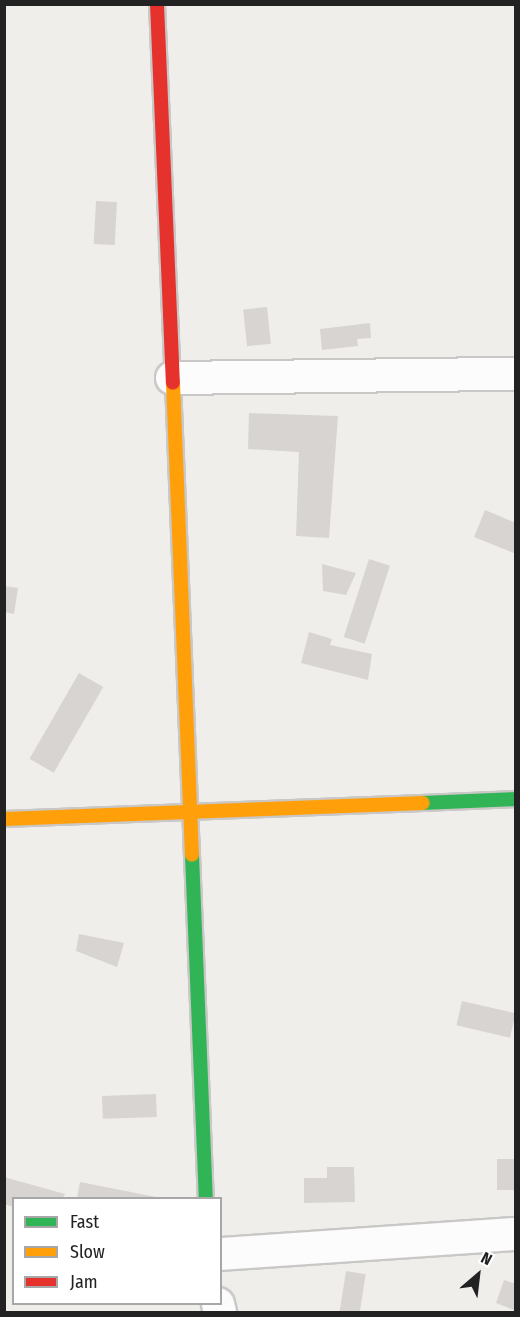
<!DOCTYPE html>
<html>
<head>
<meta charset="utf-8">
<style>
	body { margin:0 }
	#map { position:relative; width:520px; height:1317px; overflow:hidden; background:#f0eeeb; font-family:"Fira Sans Condensed",sans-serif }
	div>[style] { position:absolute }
	.building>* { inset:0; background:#d7d4d2; transform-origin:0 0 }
	.roads { filter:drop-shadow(2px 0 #c9c8c7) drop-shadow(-2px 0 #c9c8c7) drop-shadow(0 2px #c9c8c7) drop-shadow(0 -2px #c9c8c7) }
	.street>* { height:32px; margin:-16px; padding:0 16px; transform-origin:16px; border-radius:16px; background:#fdfcfc }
	.fast>* { height:14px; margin:-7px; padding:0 7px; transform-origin:7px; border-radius:7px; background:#30b455 }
	.slow>* { height:14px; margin:-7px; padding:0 7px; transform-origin:7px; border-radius:7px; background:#ff9f0a }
	.jam>* { height:14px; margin:-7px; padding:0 7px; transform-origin:7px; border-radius:7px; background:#e5322d }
	span { translate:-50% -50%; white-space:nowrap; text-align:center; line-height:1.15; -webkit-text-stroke:5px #fff; paint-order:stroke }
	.frame { position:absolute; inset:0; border:6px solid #222; pointer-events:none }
	.legend { position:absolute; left:12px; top:1197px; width:210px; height:108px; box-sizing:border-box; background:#fff; border:2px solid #a7a7a7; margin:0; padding:8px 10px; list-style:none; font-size:18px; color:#222 }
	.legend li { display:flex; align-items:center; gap:12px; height:30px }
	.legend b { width:30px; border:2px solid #a7a7a7 }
	.north { position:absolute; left:448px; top:1245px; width:60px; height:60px; -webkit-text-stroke:4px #fff; paint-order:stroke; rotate:28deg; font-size:16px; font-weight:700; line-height:24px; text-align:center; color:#222 }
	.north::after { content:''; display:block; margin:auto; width:21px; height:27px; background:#222; clip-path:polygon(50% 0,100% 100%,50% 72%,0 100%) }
</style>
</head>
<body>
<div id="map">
	<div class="building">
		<i style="left:96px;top:201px;width:21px;height:43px;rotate:3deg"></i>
		<i style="left:267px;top:307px;width:37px;height:24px;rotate:84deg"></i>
		<i style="clip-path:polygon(370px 323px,371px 338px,357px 339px,358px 346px,322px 350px,320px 329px)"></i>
		<i style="clip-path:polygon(249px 413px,338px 416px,329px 538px,296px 536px,299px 452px,248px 449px)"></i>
		<i style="clip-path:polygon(485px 510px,516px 523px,516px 554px,474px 537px)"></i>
		<i style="left:369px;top:559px;width:22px;height:82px;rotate:18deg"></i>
		<i style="clip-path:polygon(322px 564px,356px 573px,346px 595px,323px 591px)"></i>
		<i style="clip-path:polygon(4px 586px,18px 588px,14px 614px,4px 612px)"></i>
		<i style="clip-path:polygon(309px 632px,332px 639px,330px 645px,372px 654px,368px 680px,301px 663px)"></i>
		<i style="left:79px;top:673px;width:28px;height:99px;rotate:30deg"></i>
		<i style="clip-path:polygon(79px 934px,124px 943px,117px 967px,76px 951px)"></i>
		<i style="left:462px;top:1001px;width:55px;height:25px;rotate:13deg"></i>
		<i style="left:156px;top:1094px;width:23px;height:54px;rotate:88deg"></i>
		<i style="left:516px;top:1159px;width:31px;height:19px;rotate:90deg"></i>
		<i style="clip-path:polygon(327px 1167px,354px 1167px,355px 1202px,304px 1203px,304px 1178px,327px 1178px)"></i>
		<i style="clip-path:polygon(4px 1177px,65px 1194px,63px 1198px,14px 1198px,14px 1207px,4px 1204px)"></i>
		<i style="clip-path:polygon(80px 1182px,156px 1197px,156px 1198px,77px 1198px)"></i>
		<i style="left:346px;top:1271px;width:20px;height:42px;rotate:9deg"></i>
		<i style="clip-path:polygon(504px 1280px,516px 1284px,516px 1311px,496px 1303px)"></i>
	</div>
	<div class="roads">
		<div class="street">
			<i style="left:172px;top:378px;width:344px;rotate:-0.7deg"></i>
			<i style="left:220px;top:1254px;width:297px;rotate:-3.9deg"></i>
			<i style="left:218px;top:1304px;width:8px;rotate:76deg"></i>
		</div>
		<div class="fast">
			<i style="left:423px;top:803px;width:93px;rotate:-2.5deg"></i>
			<i style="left:192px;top:855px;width:343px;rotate:87.7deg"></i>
		</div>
		<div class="slow">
			<i style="left:173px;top:383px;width:472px;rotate:87.7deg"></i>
			<i style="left:4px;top:819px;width:419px;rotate:-2.2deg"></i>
		</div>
		<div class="jam">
			<i style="left:157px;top:4px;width:379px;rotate:87.6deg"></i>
		</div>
	</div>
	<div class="frame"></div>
	<ul class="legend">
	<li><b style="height:8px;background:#30b455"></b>Fast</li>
	<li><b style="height:8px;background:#ff9f0a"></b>Slow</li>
	<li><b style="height:8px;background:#e5322d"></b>Jam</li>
	</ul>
	<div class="north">N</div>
</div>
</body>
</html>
